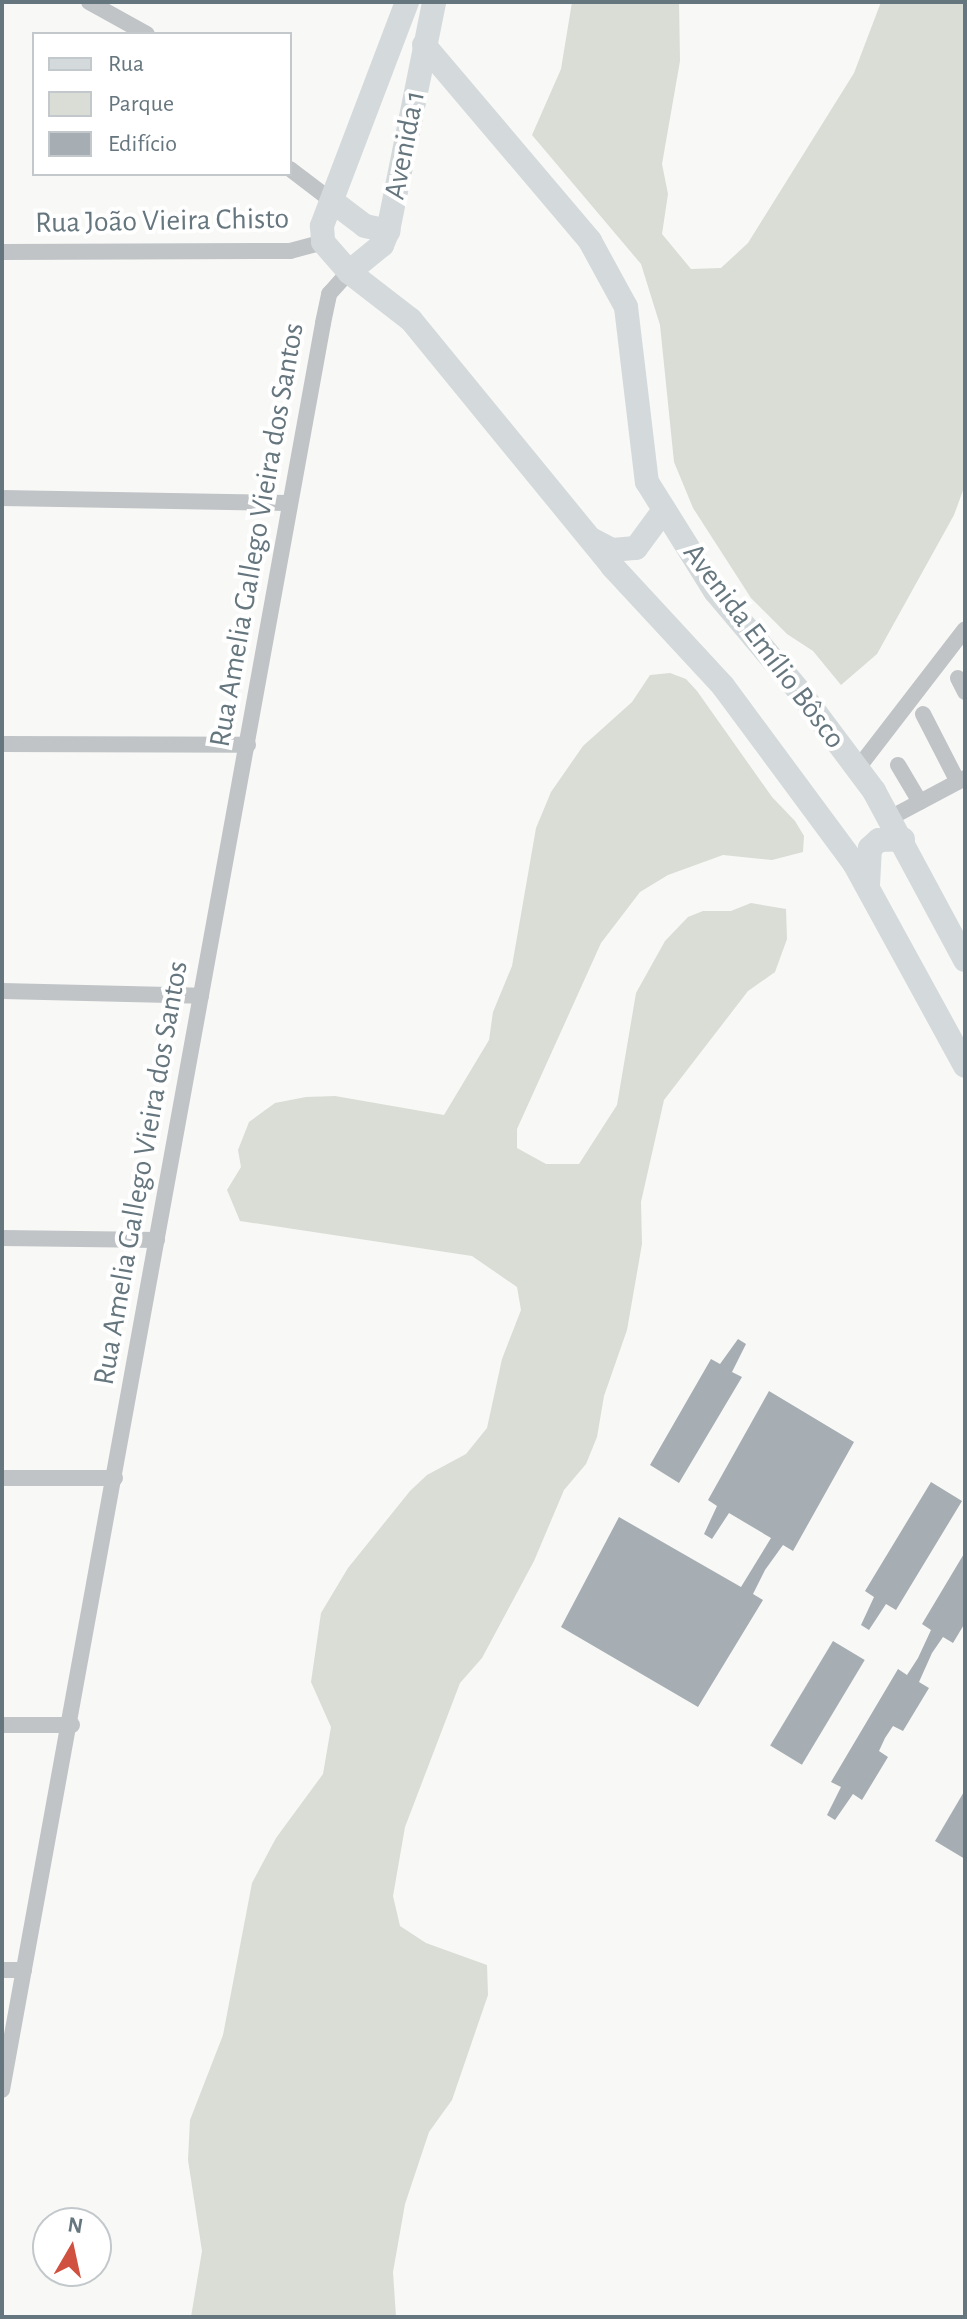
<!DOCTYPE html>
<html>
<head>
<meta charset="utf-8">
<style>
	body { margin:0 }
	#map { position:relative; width:967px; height:2319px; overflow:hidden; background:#f8f8f6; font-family:"Alegreya Sans",sans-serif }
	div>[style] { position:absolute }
	.green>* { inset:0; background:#d9ddd6 }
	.building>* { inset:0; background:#a6aeb3; transform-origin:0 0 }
	.street>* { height:16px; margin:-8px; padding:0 8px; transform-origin:8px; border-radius:8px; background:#c0c4c7 }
	.secondary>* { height:24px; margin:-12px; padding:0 12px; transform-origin:12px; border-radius:12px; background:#d4d9db }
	span { translate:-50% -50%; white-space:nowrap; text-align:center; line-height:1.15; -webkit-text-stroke:8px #fff; paint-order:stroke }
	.street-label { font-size:30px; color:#66767e }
	.frame { position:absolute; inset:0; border:4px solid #66767e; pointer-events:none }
	.legend { position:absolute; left:32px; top:32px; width:260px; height:144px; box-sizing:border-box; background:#fff; border:2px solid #c2c8cb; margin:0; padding:10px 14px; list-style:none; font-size:24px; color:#66767e }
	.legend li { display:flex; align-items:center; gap:16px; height:40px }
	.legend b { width:40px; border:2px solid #c2c8cb }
	.north { position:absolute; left:32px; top:2207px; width:80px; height:80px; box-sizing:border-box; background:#fff; border:2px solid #c2c8cb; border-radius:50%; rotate:9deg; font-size:22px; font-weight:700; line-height:32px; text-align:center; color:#66767e }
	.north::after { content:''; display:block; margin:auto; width:28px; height:36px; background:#d0513f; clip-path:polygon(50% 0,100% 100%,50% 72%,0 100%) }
</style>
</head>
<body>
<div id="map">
	<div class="green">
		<i style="clip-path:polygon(572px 2px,679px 2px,680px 61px,662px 164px,668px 194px,662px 234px,691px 269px,721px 268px,748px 243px,854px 73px,881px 2px,965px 2px,965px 485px,954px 515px,877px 654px,841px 685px,813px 651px,787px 634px,751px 598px,693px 508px,674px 462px,660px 325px,641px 264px,532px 135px,561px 69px)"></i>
		<i style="clip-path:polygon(670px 673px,686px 679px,697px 691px,772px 797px,795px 821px,804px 836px,803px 852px,772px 860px,723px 855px,668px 875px,640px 892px,601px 943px,517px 1129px,517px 1148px,546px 1164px,579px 1164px,617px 1105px,636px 993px,665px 941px,688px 917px,703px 911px,731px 911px,751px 903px,786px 909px,787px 939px,775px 972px,748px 991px,664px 1100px,641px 1202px,642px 1244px,627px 1330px,604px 1396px,597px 1437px,586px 1464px,564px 1490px,534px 1561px,482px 1658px,460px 1683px,405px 1827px,393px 1896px,400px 1926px,426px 1943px,487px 1965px,488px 1995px,452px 2100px,429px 2132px,405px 2204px,393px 2272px,396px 2317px,191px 2317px,202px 2251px,188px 2160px,190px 2120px,223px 2035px,252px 1883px,276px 1838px,323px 1774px,331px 1727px,311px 1682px,321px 1613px,348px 1568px,410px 1491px,427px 1475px,466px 1454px,487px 1428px,502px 1359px,521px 1310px,517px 1287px,472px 1256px,240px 1221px,227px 1190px,241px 1167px,238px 1150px,249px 1122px,275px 1103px,306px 1097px,335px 1096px,444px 1115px,489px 1040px,493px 1012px,512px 966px,536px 828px,551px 792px,583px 746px,632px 702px,650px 675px)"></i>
	</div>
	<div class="building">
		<i style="clip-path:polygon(738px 1339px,746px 1344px,732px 1372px,742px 1377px,679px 1483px,650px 1465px,711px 1359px,720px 1364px)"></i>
		<i style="clip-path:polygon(769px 1391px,854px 1442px,793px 1551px,783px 1545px,765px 1570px,753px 1594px,763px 1600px,698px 1707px,561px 1627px,619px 1517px,741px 1587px,771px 1538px,729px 1513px,712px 1539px,704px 1534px,717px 1506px,708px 1500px)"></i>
		<i style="clip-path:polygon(931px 1482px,962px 1501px,896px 1610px,886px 1604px,869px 1630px,861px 1625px,874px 1597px,865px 1591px)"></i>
		<i style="clip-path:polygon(965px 1552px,965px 1623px,953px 1643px,943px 1637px,932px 1653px,919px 1682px,929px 1688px,903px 1731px,893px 1726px,885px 1738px,879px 1751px,888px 1757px,862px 1800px,853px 1794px,835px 1820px,827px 1815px,841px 1787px,831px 1782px,898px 1669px,907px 1675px,918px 1658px,931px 1630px,922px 1624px)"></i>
		<i style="left:833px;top:1641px;width:37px;height:122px;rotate:31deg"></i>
		<i style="clip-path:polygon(965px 1790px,965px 1859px,935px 1841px)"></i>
	</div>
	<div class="street">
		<i style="left:89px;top:2px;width:66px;rotate:28.9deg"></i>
		<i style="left:290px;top:169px;width:53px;rotate:37.3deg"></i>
		<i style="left:2px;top:252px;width:288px;rotate:-0.2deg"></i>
		<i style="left:290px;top:251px;width:34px;rotate:-15deg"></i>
		<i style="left:2px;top:498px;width:287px;rotate:1deg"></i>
		<i style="left:958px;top:678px;width:16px;rotate:63deg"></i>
		<i style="left:923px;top:714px;width:76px;rotate:62.8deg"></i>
		<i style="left:2px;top:744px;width:246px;rotate:0.2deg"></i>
		<i style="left:898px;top:765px;width:43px;rotate:59.3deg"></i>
		<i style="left:858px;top:768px;width:175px;rotate:-52.4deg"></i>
		<i style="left:888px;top:819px;width:87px;rotate:-28deg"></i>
		<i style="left:2px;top:991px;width:199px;rotate:1.4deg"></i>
		<i style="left:2px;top:1238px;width:155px;rotate:0.7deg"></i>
		<i style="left:2px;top:1478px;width:113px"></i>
		<i style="left:2px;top:1725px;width:70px"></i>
		<i style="left:2px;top:1970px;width:22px"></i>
		<i style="left:2px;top:2090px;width:1796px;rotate:-79.7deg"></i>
		<i style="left:323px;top:323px;width:30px;rotate:-78deg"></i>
		<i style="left:329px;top:294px;width:30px;rotate:-48deg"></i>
	</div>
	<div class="secondary">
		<i style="left:407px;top:2px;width:240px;rotate:110.8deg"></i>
		<i style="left:322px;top:226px;width:16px;rotate:86deg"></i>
		<i style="left:323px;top:242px;width:40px;rotate:49deg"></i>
		<i style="left:349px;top:272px;width:78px;rotate:37.7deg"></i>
		<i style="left:411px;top:320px;width:318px;rotate:50.7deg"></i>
		<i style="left:612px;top:566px;width:163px;rotate:47.2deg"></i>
		<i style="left:723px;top:686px;width:220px;rotate:53.5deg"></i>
		<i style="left:854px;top:863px;width:231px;rotate:61.3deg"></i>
		<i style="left:424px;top:45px;width:257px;rotate:49.7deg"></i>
		<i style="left:590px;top:241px;width:75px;rotate:61.4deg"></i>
		<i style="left:626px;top:307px;width:176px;rotate:83.2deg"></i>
		<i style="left:647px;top:482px;width:128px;rotate:58deg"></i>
		<i style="left:715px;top:591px;width:132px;rotate:49.9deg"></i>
		<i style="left:800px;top:692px;width:124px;rotate:53.2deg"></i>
		<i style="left:874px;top:791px;width:192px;rotate:61.7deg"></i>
		<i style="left:332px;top:201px;width:41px;rotate:37.1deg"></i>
		<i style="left:365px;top:226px;width:24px;rotate:12deg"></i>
		<i style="left:349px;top:272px;width:43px;rotate:-39.3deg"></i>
		<i style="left:382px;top:245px;width:15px;rotate:-67deg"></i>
		<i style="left:388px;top:231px;width:234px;rotate:-78.6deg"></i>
		<i style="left:593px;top:540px;width:21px;rotate:28deg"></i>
		<i style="left:612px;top:550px;width:24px;rotate:-5deg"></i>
		<i style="left:636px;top:548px;width:47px;rotate:-53.6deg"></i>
		<i style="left:868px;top:885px;width:37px;rotate:-87deg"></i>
		<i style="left:870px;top:848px;width:12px;rotate:-42deg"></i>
		<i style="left:879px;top:840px;width:24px;rotate:-2deg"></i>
	</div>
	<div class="street-label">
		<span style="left:405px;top:145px;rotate:-79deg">Avenida 1</span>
		<span style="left:162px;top:221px;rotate:-1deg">Rua João Vieira Chisto</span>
		<span style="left:257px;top:535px;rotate:-80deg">Rua Amelia Gallego Vieira dos Santos</span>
		<span style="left:764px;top:646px;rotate:53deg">Avenida Emílio Bôsco</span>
		<span style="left:141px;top:1173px;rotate:-80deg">Rua Amelia Gallego Vieira dos Santos</span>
	</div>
	<div class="frame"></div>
	<ul class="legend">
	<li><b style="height:10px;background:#d4d9db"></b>Rua</li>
	<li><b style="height:22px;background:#d9ddd6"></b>Parque</li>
	<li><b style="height:22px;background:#a6aeb3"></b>Edifício</li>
	</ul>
	<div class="north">N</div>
</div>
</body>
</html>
